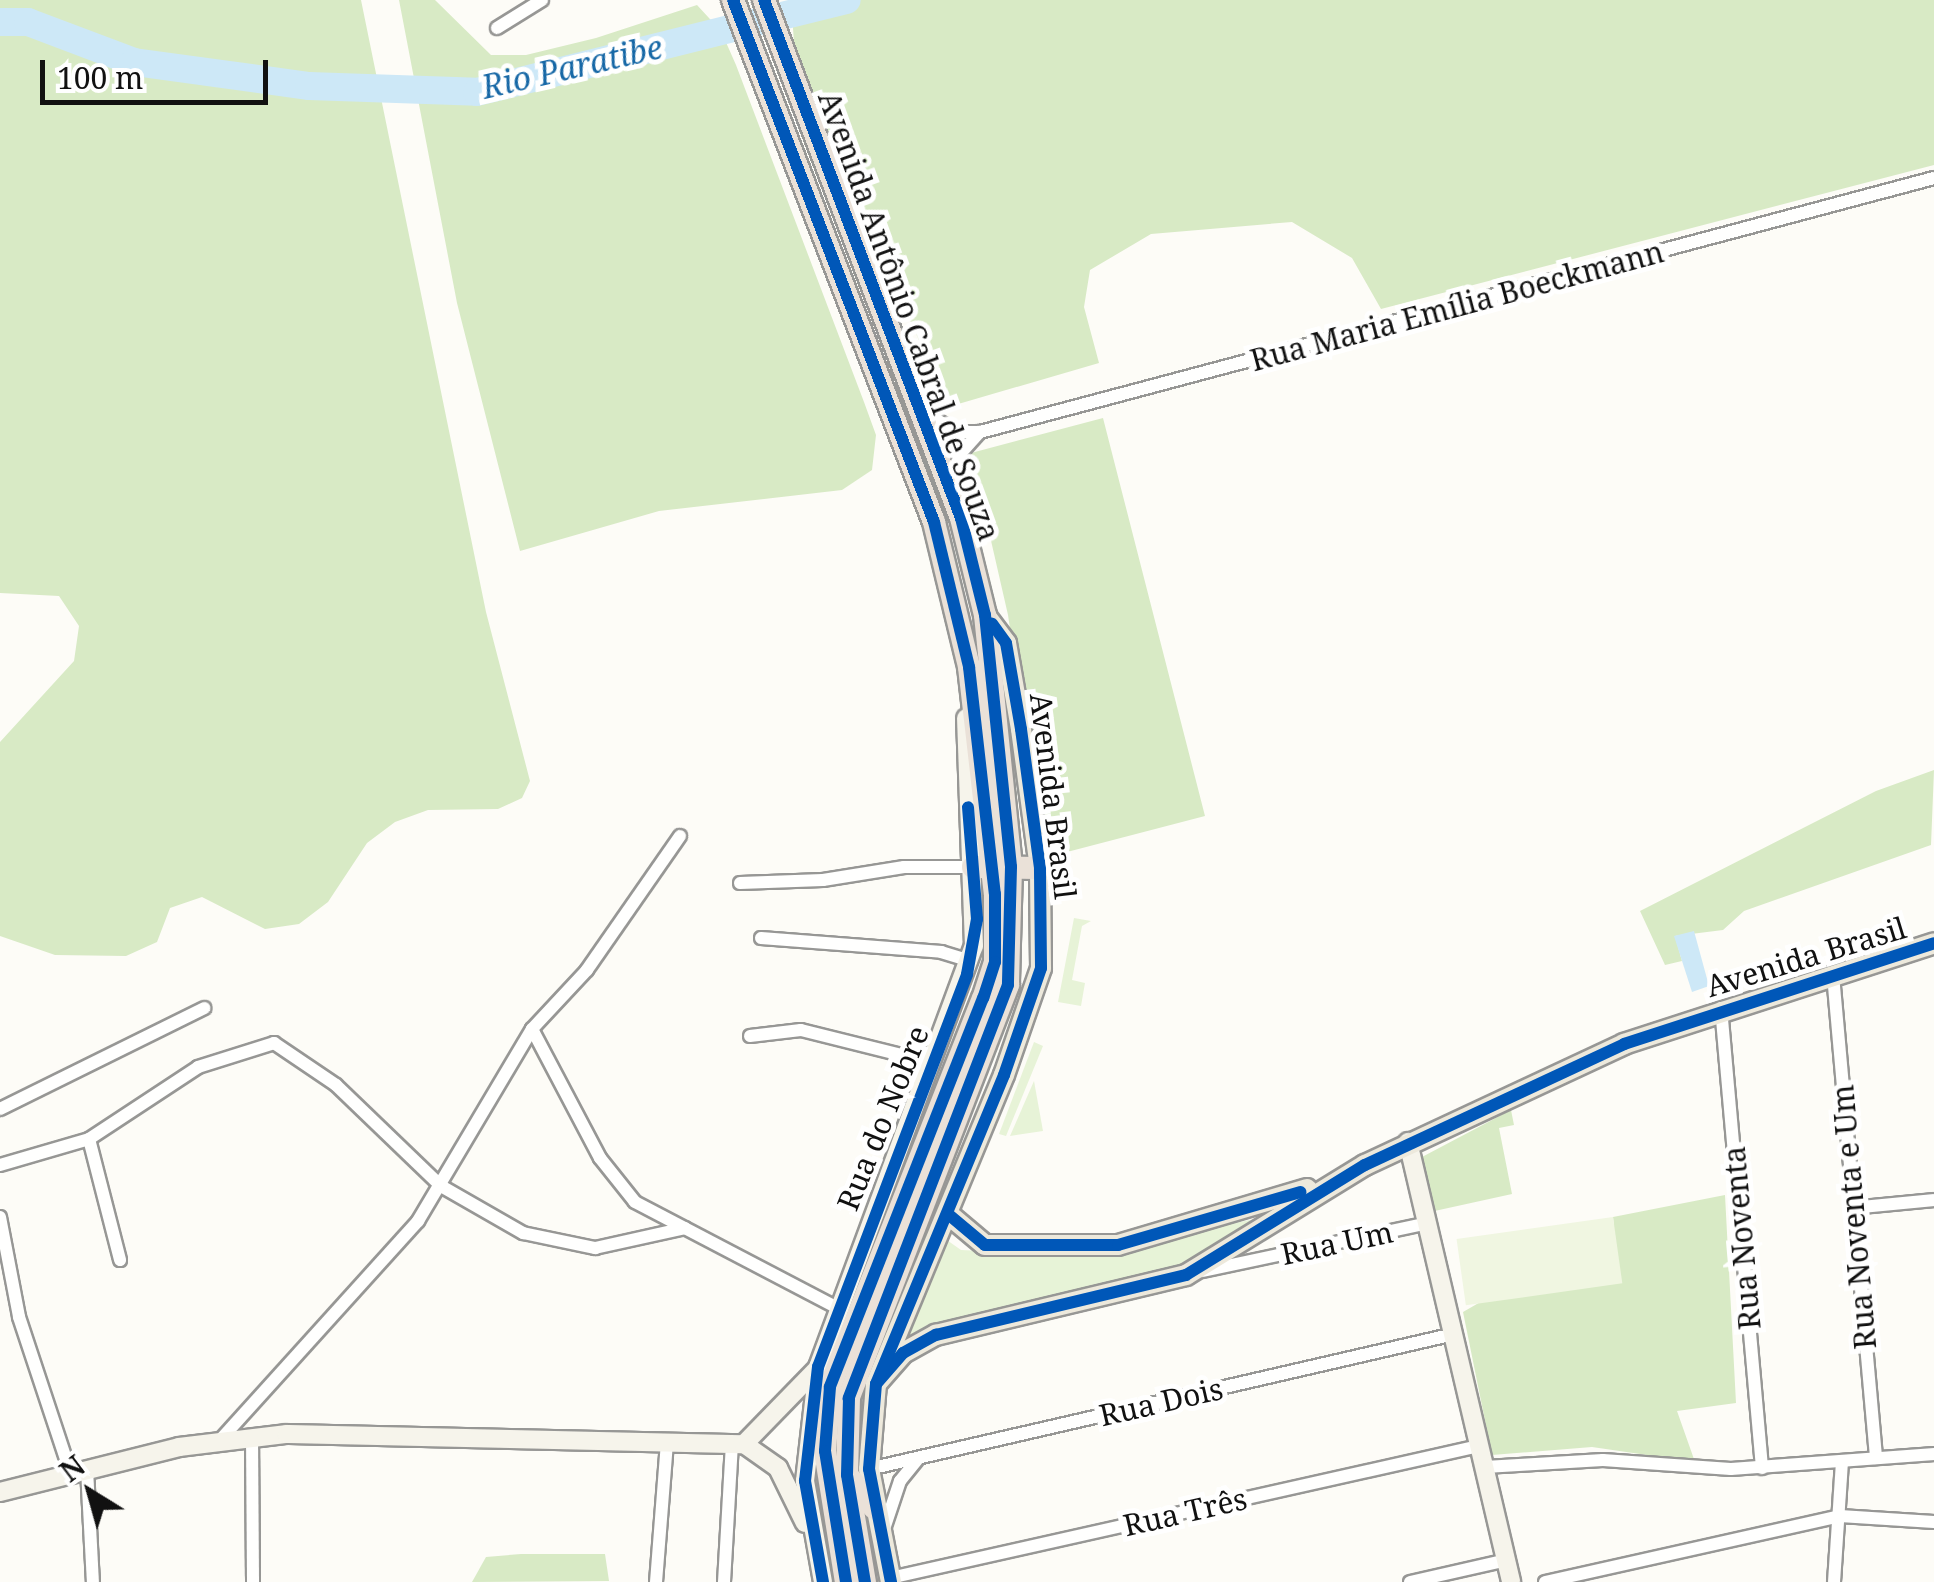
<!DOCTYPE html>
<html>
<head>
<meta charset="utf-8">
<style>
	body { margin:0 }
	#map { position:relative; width:1934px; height:1582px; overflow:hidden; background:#fdfcf7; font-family:"Noto Serif",serif }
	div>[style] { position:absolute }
	.green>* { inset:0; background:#e7f3d7 }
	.forest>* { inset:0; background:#d8eac5 }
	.pitch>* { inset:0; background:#f0f6e1; transform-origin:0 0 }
	.water>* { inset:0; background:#cde8f7 }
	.river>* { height:28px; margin:-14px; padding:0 14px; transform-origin:14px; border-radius:14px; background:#cde8f7 }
	.roads { filter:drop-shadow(2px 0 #979795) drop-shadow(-2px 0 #979795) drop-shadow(0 2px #979795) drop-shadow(0 -2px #979795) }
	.street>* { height:12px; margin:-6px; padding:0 6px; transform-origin:6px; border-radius:6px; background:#fffffe }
	.secondary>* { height:18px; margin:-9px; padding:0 9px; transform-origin:9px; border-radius:9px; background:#f6f4eb }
	.primary>* { height:20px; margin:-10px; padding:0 10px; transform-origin:10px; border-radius:10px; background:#ede9dc }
	.highway>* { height:22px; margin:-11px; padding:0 11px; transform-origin:11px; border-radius:11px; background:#eae1d8 }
	.cycleway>* { height:12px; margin:-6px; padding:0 6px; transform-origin:6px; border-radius:6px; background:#0057b8 }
	span { translate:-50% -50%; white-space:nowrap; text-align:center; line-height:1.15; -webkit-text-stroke:10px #fff; paint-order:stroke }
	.street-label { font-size:30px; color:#111 }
	.water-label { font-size:32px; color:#1768a6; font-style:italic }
	.north { position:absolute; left:40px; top:1442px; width:100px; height:100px; -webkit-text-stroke:8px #fff; paint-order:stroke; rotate:323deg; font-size:28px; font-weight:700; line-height:40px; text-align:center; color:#111 }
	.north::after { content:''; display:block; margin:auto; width:35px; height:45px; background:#111; clip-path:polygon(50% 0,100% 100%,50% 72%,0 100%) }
	.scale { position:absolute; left:40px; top:60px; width:228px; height:45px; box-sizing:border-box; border:5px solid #111; border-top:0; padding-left:12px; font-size:30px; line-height:35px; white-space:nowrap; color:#111; -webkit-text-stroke:8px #fff; paint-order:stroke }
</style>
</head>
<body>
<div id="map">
	<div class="green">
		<i style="clip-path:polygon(1074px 918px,1091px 921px,1082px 926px,1072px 980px,1085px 983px,1081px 1006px,1058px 1002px)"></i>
		<i style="clip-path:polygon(1034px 1042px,1043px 1046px,1006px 1136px,999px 1134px)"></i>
		<i style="clip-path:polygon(1034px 1081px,1043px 1131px,1010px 1136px)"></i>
		<i style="clip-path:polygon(1271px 1216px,1178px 1273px,934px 1333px,885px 1367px,944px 1238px,961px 1250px,1066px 1255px)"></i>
	</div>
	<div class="forest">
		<i style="clip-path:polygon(0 0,361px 0,486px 612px,530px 781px,522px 798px,498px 809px,428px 810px,395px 822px,367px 843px,328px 902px,299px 924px,265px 929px,202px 897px,170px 908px,157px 942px,126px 956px,55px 955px,0 936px,0 742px,74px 661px,79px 626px,59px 596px,0 593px)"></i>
		<i style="clip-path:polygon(399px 0,435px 0,491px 55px,526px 55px,596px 38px,697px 5px,721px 31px,736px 65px,864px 402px,876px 435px,872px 470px,842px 490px,659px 511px,520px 551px,457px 303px)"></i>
		<i style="clip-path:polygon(804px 0,1934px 0,1934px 165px,1381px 309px,1352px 258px,1292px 222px,1151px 234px,1090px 270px,1084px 307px,1099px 363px,948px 407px,795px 57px,792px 14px)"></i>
		<i style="clip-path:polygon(1103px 418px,1205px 816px,1044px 858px,1008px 615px,971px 453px)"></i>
		<i style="clip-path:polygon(1934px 770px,1931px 845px,1744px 911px,1723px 930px,1675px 936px,1682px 961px,1665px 965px,1640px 911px,1876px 791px)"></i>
		<i style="clip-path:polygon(1511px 1110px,1514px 1125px,1499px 1128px,1512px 1194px,1430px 1212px,1422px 1157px)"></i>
		<i style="clip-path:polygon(1725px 1195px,1736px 1403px,1677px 1411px,1695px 1462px,1592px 1447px,1492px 1455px,1463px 1312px,1614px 1225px,1613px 1217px)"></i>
		<i style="clip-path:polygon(521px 1554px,605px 1554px,609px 1581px,472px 1582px,486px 1557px)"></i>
	</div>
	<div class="pitch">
		<i style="left:1613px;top:1217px;width:67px;height:158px;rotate:82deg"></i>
	</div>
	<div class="water">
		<i style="clip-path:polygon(1694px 931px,1709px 986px,1692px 992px,1674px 936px)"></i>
	</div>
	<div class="river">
		<i style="left:0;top:22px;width:28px"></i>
		<i style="left:28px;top:22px;width:113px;rotate:20.7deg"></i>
		<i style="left:134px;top:62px;width:177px;rotate:7.8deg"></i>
		<i style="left:309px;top:86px;width:168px;rotate:2deg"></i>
		<i style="left:477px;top:92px;width:381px;rotate:-14deg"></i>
	</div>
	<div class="roads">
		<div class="street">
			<i style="left:497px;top:28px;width:53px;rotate:-31.9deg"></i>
			<i style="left:926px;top:413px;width:36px;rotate:32deg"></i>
			<i style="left:956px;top:432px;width:24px"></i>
			<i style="left:980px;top:432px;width:987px;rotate:-14.91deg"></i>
			<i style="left:951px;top:485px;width:32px;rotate:-74deg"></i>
			<i style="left:960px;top:454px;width:30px;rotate:-48deg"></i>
			<i style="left:680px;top:836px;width:163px;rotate:124.8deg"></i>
			<i style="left:587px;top:970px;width:81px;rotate:133deg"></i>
			<i style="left:532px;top:1029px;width:146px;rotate:62.2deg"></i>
			<i style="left:600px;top:1158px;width:56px;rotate:51.5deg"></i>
			<i style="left:635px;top:1202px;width:227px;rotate:27.6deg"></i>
			<i style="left:740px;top:883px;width:83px;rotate:-2.1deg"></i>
			<i style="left:823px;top:880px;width:82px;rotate:-9.1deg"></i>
			<i style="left:904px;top:867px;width:69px"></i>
			<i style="left:761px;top:938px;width:181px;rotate:4.4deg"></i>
			<i style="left:941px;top:952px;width:31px;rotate:17deg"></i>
			<i style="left:1833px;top:975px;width:485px;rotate:84.9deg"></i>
			<i style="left:1721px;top:1008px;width:462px;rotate:84.9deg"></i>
			<i style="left:750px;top:1036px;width:51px;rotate:-6.7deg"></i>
			<i style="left:801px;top:1030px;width:136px;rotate:14deg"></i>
			<i style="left:0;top:1109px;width:228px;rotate:-26.3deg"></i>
			<i style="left:89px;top:1139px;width:125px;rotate:75.6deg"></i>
			<i style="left:0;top:1165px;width:93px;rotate:-16.3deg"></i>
			<i style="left:89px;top:1139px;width:131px;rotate:-33.4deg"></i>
			<i style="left:198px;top:1067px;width:80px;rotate:-17.5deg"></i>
			<i style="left:274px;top:1043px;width:75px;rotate:34.1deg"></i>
			<i style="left:336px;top:1085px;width:146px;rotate:43.9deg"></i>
			<i style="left:441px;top:1186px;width:95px;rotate:29.8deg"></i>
			<i style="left:523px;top:1233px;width:74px;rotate:11.8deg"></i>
			<i style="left:595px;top:1248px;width:92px;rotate:-12.5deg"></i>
			<i style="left:1852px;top:1208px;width:82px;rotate:-5.6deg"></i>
			<i style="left:0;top:1217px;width:102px;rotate:79.2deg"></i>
			<i style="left:19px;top:1317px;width:165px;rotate:71.7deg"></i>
			<i style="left:1203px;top:1271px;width:231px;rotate:-12deg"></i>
			<i style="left:252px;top:1436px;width:146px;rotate:89.6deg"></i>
			<i style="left:221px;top:1439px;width:294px;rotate:-47.9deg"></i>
			<i style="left:418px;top:1221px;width:223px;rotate:-59.3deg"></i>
			<i style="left:1485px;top:1467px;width:118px;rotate:-3.4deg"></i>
			<i style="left:1603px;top:1460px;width:128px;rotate:4deg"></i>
			<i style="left:1731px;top:1469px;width:204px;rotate:-4.2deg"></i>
			<i style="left:87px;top:1469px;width:113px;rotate:87deg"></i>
			<i style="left:869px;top:1469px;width:600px;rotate:-12.99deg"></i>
			<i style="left:883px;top:1532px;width:54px;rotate:-71.6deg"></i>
			<i style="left:900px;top:1481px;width:27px;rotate:-51deg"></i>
			<i style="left:890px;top:1578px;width:604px;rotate:-12.63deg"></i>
			<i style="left:656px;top:1582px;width:139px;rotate:-85.5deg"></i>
			<i style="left:724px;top:1582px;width:138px;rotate:-86.7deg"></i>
			<i style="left:1410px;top:1582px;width:99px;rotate:-12.8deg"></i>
			<i style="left:1545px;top:1582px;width:302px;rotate:-12.6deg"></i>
			<i style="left:1840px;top:1516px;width:94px;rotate:3.7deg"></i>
			<i style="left:1834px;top:1582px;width:120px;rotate:-86.2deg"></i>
		</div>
		<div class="secondary">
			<i style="left:1408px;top:1142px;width:452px;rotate:76.8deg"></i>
			<i style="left:744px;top:1444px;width:102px;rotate:-45.8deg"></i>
			<i style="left:0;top:1492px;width:185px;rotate:-14.1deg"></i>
			<i style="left:179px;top:1447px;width:109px;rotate:-6.9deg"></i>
			<i style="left:287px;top:1434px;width:457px;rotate:1.3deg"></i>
			<i style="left:744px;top:1444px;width:42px;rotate:35.2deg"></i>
			<i style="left:778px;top:1468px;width:61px;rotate:63.9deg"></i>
			<i style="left:823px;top:1582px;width:103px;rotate:-100.1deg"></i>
			<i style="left:805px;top:1481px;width:115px;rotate:-83.5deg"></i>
			<i style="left:818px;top:1367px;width:449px;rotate:-69.7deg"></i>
			<i style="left:974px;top:946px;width:228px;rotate:-92deg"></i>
		</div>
		<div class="primary">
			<i style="left:948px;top:1214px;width:48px;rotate:40deg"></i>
			<i style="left:985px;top:1245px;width:133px"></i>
			<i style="left:1118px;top:1245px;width:197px;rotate:-16.5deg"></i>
			<i style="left:876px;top:1384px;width:41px;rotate:-48.9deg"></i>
			<i style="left:903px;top:1353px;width:38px;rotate:-29deg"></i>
			<i style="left:936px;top:1335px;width:257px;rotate:-13.5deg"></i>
			<i style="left:1186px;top:1275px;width:210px;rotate:-31.6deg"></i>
			<i style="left:1365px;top:1165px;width:286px;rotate:-25deg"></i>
			<i style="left:1624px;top:1044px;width:326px;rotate:-18deg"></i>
			<i style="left:891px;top:1582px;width:115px;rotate:-101deg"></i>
			<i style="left:869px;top:1469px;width:85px;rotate:-85.3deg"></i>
			<i style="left:876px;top:1384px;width:334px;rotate:-67.5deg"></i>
			<i style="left:1004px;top:1075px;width:113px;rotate:-70.9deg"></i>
			<i style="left:1041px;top:968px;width:100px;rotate:-90.6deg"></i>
			<i style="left:1040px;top:868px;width:140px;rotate:-97.8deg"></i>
			<i style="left:1021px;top:729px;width:87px;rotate:-99.9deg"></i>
			<i style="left:1006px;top:643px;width:35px;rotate:-127deg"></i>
		</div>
		<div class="highway">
			<i style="left:733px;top:0;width:559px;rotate:68.94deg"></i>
			<i style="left:934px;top:522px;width:149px;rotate:76.4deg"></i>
			<i style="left:969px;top:667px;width:228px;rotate:83.5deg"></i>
			<i style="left:995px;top:894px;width:68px;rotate:90deg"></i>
			<i style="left:995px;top:962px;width:38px;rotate:108deg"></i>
			<i style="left:983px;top:998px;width:418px;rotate:111.5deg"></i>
			<i style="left:830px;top:1387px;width:64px;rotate:94.5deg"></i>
			<i style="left:825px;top:1451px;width:133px;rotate:80.9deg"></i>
			<i style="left:764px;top:0;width:554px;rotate:69.18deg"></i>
			<i style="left:961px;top:518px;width:100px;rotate:76.1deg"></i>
			<i style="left:985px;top:615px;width:253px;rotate:84.1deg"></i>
			<i style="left:1011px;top:867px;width:118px;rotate:91.5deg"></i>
			<i style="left:1008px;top:985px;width:443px;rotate:111.1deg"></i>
			<i style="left:849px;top:1398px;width:77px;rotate:91.5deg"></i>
			<i style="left:847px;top:1475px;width:109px;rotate:80.5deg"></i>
			<i style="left:973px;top:867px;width:67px;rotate:0.9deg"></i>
			<i style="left:848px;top:1476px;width:41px;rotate:50.9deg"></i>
		</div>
	</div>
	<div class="cycleway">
		<i style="left:733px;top:0;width:559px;rotate:68.94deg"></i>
		<i style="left:934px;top:522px;width:149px;rotate:76.4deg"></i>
		<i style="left:969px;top:667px;width:228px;rotate:83.5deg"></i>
		<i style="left:995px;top:894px;width:68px;rotate:90deg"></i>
		<i style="left:995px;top:962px;width:38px;rotate:108deg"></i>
		<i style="left:983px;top:998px;width:418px;rotate:111.5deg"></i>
		<i style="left:830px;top:1387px;width:64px;rotate:94.5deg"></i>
		<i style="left:825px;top:1451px;width:133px;rotate:80.9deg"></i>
		<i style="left:764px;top:0;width:554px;rotate:69.18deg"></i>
		<i style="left:961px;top:518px;width:100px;rotate:76.1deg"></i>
		<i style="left:985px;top:615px;width:253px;rotate:84.1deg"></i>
		<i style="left:1011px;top:867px;width:118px;rotate:91.5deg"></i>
		<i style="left:1008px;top:985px;width:443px;rotate:111.1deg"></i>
		<i style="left:849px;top:1398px;width:77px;rotate:91.5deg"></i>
		<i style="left:847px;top:1475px;width:109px;rotate:80.5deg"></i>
		<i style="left:948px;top:1214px;width:48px;rotate:40deg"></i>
		<i style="left:985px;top:1245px;width:133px"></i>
		<i style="left:1118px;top:1245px;width:190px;rotate:-16.2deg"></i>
		<i style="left:876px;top:1384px;width:41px;rotate:-48.9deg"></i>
		<i style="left:903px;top:1353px;width:38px;rotate:-29deg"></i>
		<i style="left:936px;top:1335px;width:257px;rotate:-13.5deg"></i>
		<i style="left:1186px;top:1275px;width:210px;rotate:-31.6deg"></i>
		<i style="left:1365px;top:1165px;width:286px;rotate:-25deg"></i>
		<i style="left:1624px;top:1044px;width:326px;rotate:-18deg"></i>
		<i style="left:823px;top:1582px;width:103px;rotate:-100.1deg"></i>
		<i style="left:805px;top:1481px;width:115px;rotate:-83.5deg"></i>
		<i style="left:818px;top:1367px;width:420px;rotate:-69.2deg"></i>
		<i style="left:967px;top:974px;width:56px;rotate:-79.7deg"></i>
		<i style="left:977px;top:919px;width:112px;rotate:-94.6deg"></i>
		<i style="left:891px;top:1582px;width:115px;rotate:-101deg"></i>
		<i style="left:869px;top:1469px;width:85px;rotate:-85.3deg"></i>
		<i style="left:876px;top:1384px;width:334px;rotate:-67.5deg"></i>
		<i style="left:1004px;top:1075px;width:113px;rotate:-70.9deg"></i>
		<i style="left:1041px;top:968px;width:100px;rotate:-90.6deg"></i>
		<i style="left:1040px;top:868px;width:140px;rotate:-97.8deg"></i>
		<i style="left:1021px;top:729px;width:87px;rotate:-99.9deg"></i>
		<i style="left:1006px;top:643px;width:24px;rotate:-126deg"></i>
	</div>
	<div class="street-label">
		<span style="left:1457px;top:306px;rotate:-15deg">Rua Maria Emília Boeckmann</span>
		<span style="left:909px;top:316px;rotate:70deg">Avenida Antônio Cabral de Souza</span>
		<span style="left:1053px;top:796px;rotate:83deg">Avenida Brasil</span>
		<span style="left:1806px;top:957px;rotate:-17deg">Avenida Brasil</span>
		<span style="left:883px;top:1118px;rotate:-68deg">Rua do Nobre</span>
		<span style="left:1854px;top:1217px;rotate:-95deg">Rua Noventa e Um</span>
		<span style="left:1742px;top:1238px;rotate:-95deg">Rua Noventa</span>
		<span style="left:1337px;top:1243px;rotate:-12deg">Rua Um</span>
		<span style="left:1161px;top:1402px;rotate:-13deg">Rua Dois</span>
		<span style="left:1185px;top:1512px;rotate:-13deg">Rua Três</span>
	</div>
	<div class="water-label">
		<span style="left:572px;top:67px;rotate:-13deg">Rio Paratibe</span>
	</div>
	<div class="north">N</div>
	<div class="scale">100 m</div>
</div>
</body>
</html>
